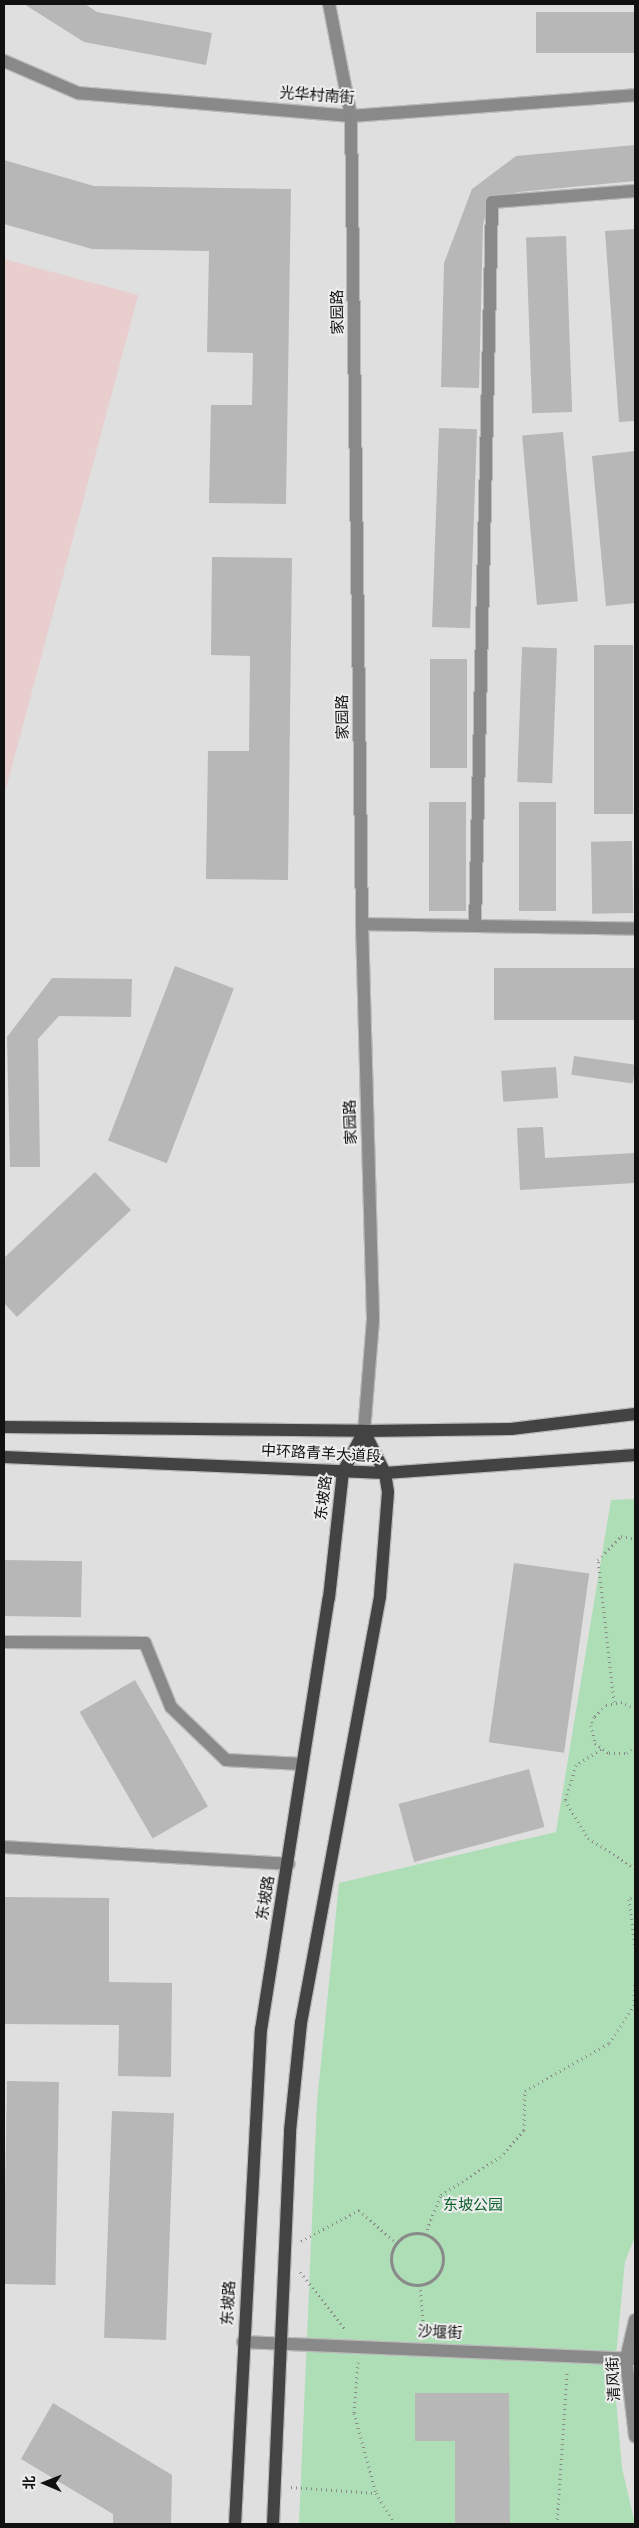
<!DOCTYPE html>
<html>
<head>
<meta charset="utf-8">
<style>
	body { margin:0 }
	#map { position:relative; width:639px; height:2528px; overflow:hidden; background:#dfdfe0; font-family:"Alegreya Sans","Noto Sans SC",sans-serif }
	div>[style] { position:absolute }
	.education>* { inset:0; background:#e9cece; transform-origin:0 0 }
	.green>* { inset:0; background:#addeb5 }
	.building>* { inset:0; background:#b8b7b7; transform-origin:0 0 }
	.path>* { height:3px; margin-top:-1.5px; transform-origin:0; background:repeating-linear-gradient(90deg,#8a8a8a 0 1px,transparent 0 5px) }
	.path>.ring { margin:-1.5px; padding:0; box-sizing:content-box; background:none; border:3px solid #8a8a8a; border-radius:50% }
	.roads { filter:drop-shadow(1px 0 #bababb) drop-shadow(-1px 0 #bababb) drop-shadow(0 1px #bababb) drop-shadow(0 -1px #bababb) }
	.minor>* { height:12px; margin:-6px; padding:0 6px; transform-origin:6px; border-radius:6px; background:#898989 }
	.major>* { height:12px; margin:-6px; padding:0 6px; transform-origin:6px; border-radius:6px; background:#444343 }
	span { translate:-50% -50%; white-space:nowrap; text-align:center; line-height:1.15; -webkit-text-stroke:4px #ededee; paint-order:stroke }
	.street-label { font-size:15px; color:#111 }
	.park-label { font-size:15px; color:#075f28 }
	.frame { position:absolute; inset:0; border:5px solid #111; pointer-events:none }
	.north { position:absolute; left:20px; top:2458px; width:50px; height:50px; -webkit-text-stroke:4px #ededee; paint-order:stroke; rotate:271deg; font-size:14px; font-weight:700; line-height:20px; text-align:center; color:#111 }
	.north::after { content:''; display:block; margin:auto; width:18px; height:22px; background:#111; clip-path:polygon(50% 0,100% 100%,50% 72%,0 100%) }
</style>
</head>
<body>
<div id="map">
	<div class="education">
		<i style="left:4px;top:259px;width:139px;height:668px;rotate:15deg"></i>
	</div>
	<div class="green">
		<i style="clip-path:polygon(635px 1499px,635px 2237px,625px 2261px,614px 2377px,622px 2468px,635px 2524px,299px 2524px,317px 2102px,339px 1883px,556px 1832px,611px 1500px)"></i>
	</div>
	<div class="building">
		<i style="clip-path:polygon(24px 4px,85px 4px,97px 12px,212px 33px,206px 65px,84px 42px)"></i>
		<i style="left:635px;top:12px;width:41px;height:99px;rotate:90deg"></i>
		<i style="clip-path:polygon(635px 145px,635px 181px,519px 192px,490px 199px,483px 225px,479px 388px,441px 387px,444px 263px,472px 189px,516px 156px)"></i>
		<i style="clip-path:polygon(4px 160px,94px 186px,291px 189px,286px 504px,209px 503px,211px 405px,252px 405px,253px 353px,207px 352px,209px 251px,92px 249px,4px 224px)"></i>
		<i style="clip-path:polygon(635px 229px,635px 421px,619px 422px,605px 231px)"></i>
		<i style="left:566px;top:236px;width:176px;height:40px;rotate:88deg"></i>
		<i style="left:439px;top:428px;width:38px;height:199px;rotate:2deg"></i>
		<i style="left:563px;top:432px;width:170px;height:41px;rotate:85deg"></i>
		<i style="clip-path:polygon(635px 451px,635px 603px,606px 606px,592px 456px)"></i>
		<i style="clip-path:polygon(212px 557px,292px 558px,288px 880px,206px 879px,208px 751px,249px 751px,250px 656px,211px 655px)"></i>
		<i style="left:594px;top:645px;width:39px;height:169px"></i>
		<i style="left:522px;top:647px;width:35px;height:135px;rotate:2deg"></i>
		<i style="left:430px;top:659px;width:37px;height:109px"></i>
		<i style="left:429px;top:802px;width:37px;height:109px"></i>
		<i style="left:519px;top:802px;width:37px;height:109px"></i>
		<i style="left:632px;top:841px;width:72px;height:41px;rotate:89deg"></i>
		<i style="left:175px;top:966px;width:63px;height:187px;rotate:21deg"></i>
		<i style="left:494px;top:968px;width:141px;height:52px"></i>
		<i style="clip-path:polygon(52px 978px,132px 979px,131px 1017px,59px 1016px,38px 1039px,40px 1167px,10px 1167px,7px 1037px)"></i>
		<i style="left:574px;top:1056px;width:62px;height:19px;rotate:8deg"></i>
		<i style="left:556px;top:1067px;width:31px;height:55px;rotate:86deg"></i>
		<i style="clip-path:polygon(543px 1127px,545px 1158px,635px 1153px,635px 1183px,520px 1190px,517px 1128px)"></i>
		<i style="clip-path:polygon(95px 1172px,131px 1210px,17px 1317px,4px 1303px,4px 1258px)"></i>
		<i style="left:4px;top:1560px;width:78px;height:56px;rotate:1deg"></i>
		<i style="left:514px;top:1563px;width:76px;height:181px;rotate:8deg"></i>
		<i style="left:135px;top:1680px;width:146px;height:64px;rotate:60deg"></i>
		<i style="left:529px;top:1769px;width:60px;height:135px;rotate:75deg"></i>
		<i style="clip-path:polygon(4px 1897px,109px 1898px,109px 1982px,172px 1983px,171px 2077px,118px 2076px,119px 2025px,4px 2024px)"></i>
		<i style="left:7px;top:2081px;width:52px;height:203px;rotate:1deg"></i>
		<i style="left:112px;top:2111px;width:62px;height:227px;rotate:2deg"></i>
		<i style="clip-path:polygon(415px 2393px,509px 2393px,510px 2524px,455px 2524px,455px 2441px,415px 2441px)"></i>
		<i style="clip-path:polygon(53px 2403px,172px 2475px,171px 2524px,113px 2524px,113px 2514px,21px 2459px)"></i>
	</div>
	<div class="path">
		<i style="left:614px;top:1702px;width:143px;rotate:-96.4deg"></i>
		<i style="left:598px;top:1560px;width:33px;rotate:-46deg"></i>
		<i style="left:621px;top:1536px;width:14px;rotate:12deg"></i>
		<i style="left:635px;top:1709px;width:15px;rotate:-152deg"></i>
		<i style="left:622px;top:1702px;width:16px;rotate:169deg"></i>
		<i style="left:606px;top:1705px;width:17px;rotate:135deg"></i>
		<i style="left:594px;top:1717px;width:9px;rotate:111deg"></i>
		<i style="left:591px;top:1725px;width:18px;rotate:77deg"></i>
		<i style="left:595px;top:1743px;width:17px;rotate:36deg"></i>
		<i style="left:609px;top:1753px;width:18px"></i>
		<i style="left:627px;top:1753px;width:10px;rotate:-37deg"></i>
		<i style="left:601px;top:1749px;width:30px;rotate:147deg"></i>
		<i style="left:576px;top:1765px;width:37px;rotate:107deg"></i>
		<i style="left:565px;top:1800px;width:44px;rotate:58.8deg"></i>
		<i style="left:588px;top:1838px;width:56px;rotate:32.6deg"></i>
		<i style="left:635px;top:1894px;width:8px;rotate:140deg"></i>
		<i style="left:629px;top:1899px;width:48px;rotate:82.9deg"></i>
		<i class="ring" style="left:391px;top:2233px;width:49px;height:49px"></i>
		<i style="left:425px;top:2234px;width:42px;rotate:-67.7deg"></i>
		<i style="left:441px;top:2195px;width:70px;rotate:-32.8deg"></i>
		<i style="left:500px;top:2157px;width:36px;rotate:-48deg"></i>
		<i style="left:524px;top:2130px;width:39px;rotate:-89deg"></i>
		<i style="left:525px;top:2091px;width:97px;rotate:-29.7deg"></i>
		<i style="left:609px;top:2043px;width:45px;rotate:-56deg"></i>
		<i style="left:634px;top:2006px;width:23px;rotate:-88deg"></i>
		<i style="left:301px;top:2241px;width:66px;rotate:-28.1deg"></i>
		<i style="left:359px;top:2210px;width:50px;rotate:41.7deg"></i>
		<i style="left:300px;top:2272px;width:74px;rotate:51.6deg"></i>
		<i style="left:420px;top:2285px;width:49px;rotate:85.3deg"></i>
		<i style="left:358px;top:2362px;width:51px;rotate:94.5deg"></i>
		<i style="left:354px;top:2413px;width:83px;rotate:74.6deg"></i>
		<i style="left:291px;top:2487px;width:85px;rotate:4deg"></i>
		<i style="left:376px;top:2493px;width:36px;rotate:58deg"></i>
		<i style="left:557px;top:2524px;width:152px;rotate:-86.2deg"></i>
	</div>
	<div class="roads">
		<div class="minor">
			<i style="left:329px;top:4px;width:114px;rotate:78.9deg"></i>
			<i style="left:351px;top:116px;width:808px;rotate:89.22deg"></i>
			<i style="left:362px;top:924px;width:396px;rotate:88.4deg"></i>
			<i style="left:373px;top:1320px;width:111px;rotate:94.6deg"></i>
			<i style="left:4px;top:61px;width:81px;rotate:23.4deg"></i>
			<i style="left:78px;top:93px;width:274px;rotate:4.8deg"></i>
			<i style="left:351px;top:116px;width:285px;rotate:-4.2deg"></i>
			<i style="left:362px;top:924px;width:273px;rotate:1deg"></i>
			<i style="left:475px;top:926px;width:724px;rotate:-88.65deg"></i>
			<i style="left:492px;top:202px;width:143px;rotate:-4.4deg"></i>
			<i style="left:4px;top:1642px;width:141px;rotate:0.4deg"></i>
			<i style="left:145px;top:1643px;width:69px;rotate:67.9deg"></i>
			<i style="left:171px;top:1707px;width:76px;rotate:43.9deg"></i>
			<i style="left:226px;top:1760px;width:76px;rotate:3deg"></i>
			<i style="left:4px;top:1847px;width:285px;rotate:3.4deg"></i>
			<i style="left:635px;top:2320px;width:40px;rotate:103deg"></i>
			<i style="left:626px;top:2359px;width:78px;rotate:83.3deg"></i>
			<i style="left:243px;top:2342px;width:392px;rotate:2.5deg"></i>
		</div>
		<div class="major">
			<i style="left:4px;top:1427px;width:360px;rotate:0.6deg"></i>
			<i style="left:364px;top:1431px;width:147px;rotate:-0.8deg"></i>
			<i style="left:511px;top:1429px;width:125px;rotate:-6.9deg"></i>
			<i style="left:4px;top:1457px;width:381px;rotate:2.4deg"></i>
			<i style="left:385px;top:1473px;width:251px;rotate:-4.1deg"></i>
			<i style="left:235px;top:2524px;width:495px;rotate:-87deg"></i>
			<i style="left:261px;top:2030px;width:437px;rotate:-81.1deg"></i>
			<i style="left:329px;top:1598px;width:127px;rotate:-83.7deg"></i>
			<i style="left:343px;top:1472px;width:46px;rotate:-62.9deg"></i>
			<i style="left:273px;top:2524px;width:393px;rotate:-87.5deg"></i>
			<i style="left:290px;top:2131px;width:109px;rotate:-84.2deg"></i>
			<i style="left:301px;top:2023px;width:434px;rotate:-79.5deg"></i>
			<i style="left:380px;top:1596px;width:104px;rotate:-85.6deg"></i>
			<i style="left:388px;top:1492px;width:19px;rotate:-99deg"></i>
			<i style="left:385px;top:1473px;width:47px;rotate:-116.6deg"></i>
		</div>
	</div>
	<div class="street-label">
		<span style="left:317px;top:96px;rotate:4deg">光华村南街</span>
		<span style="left:338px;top:312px;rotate:-91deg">家园路</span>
		<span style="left:343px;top:717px;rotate:-91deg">家园路</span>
		<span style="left:351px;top:1122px;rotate:-92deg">家园路</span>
		<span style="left:321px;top:1454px;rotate:3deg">中环路青羊大道段</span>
		<span style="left:324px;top:1498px;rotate:-83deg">东坡路</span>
		<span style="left:266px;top:1898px;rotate:-81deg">东坡路</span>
		<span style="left:229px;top:2303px;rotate:-87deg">东坡路</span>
		<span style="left:440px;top:2333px;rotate:2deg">沙堰街</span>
		<span style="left:614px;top:2379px;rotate:-93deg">清风街</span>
	</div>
	<div class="park-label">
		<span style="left:473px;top:2206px">东坡公园</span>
	</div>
	<div class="frame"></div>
	<div class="north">北</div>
</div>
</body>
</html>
